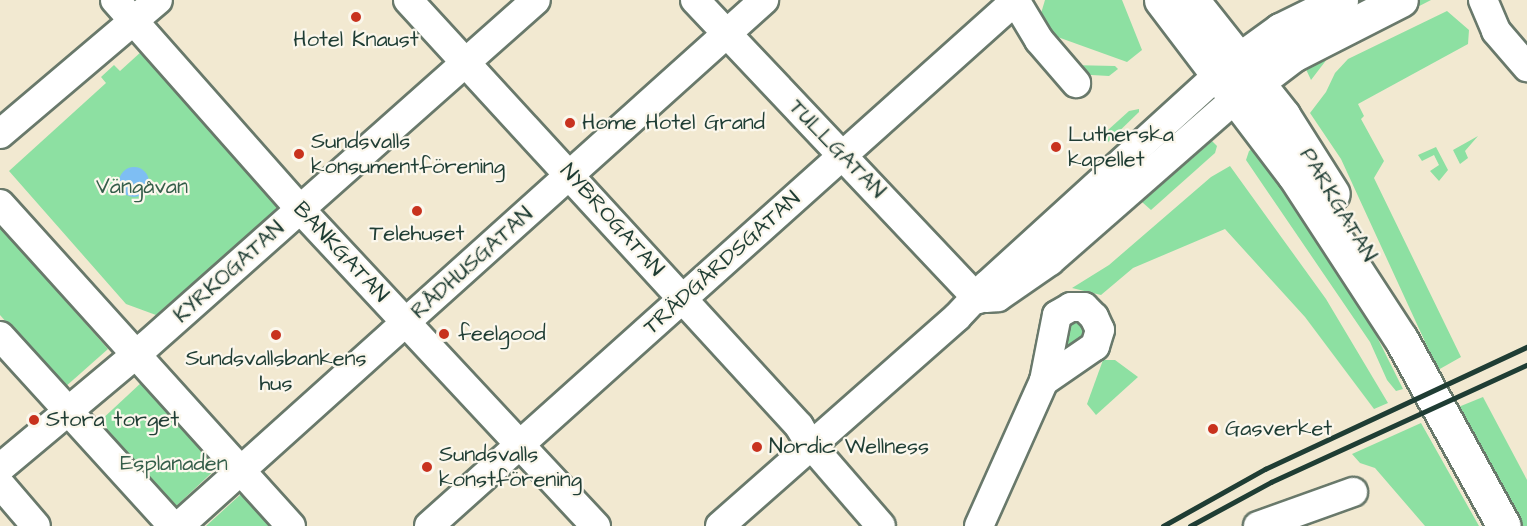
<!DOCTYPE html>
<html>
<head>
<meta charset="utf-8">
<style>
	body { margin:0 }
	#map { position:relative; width:1527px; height:526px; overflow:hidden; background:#f2e9d1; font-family:"Architects Daughter",sans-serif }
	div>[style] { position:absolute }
	.green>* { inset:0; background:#8de0a2; transform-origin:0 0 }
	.water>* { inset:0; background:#7ebef3 }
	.round { border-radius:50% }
	.roads { filter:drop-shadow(2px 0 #69796b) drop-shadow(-2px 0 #69796b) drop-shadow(0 2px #69796b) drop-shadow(0 -2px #69796b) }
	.minor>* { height:28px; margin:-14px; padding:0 14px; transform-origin:14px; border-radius:14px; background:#fff }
	.major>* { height:33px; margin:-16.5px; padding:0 16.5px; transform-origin:16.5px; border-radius:16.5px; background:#fff }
	.rail>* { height:4.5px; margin:-2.25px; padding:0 2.25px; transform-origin:2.25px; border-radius:2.25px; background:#1f3d34 }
	.dots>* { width:16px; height:16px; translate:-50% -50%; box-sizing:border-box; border:3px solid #fbf7ec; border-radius:50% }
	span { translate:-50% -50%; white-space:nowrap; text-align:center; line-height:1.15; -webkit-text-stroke:4.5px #fbf7ec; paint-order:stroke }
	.poi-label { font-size:22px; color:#1f3d34 }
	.left { translate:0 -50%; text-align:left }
	.street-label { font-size:22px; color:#1f3d34 }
	.park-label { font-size:22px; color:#355e4a }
</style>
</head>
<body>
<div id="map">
	<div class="green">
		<i style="clip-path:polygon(1045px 0,1122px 0,1142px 50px,1127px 62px,1052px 35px,1039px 20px)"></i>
		<i style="clip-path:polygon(1415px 0,1431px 0,1334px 50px,1311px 80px,1304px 65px)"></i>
		<i style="clip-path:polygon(1447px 11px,1469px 30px,1468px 44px,1358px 104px,1364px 116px,1361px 119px,1384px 161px,1374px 178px,1461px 357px,1438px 370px,1341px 159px,1310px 113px,1326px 92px,1335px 73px,1348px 59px)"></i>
		<i style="clip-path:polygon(142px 51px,280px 207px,156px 315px,126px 304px,9px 171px,106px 83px,101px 77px,114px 65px,120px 71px)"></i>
		<i style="clip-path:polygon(1070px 65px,1115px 66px,1118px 69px,1109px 76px,1074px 74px)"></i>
		<i style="clip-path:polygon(1139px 109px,1139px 112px,1107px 143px,1108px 130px,1129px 111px)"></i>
		<i style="clip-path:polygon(1478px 136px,1465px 151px,1468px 158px,1460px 164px,1453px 150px)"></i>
		<i style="clip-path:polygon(1212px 141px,1217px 146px,1215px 153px,1151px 210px,1142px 202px)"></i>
		<i style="clip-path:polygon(1256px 146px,1362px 307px,1403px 389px,1396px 391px,1387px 380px,1370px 342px,1246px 160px,1249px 151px)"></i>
		<i style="clip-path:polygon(1436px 147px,1448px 170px,1439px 181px,1430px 171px,1439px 165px,1434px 155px,1422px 161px,1418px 155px)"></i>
		<i style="clip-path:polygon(1230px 166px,1326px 299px,1388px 403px,1374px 409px,1305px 317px,1225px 229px,1133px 268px,1101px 295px,1072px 288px,1109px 265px,1211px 177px)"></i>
		<i style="clip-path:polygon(0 227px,108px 349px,64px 388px,0 315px)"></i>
		<i style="clip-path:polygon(1072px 320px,1081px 320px,1089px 332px,1066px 356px,1060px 340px,1062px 330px)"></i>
		<i style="clip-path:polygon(1103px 360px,1115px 360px,1138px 377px,1096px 415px,1087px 404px)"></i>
		<i style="left:142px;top:382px;width:114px;height:62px;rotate:47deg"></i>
		<i style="clip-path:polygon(1483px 397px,1527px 480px,1527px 526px,1523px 526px,1456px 408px)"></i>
		<i style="clip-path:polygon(1421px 423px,1479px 526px,1425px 526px,1375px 468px,1360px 463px,1352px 454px)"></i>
		<i style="clip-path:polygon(241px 494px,270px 526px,206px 526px)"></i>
	</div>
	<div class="water">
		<i class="round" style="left:119px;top:167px;width:30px;height:30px"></i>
	</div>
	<div class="roads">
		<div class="minor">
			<i style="left:115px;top:0;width:279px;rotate:48.5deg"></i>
			<i style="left:300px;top:209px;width:434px;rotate:47deg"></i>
			<i style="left:408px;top:0;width:578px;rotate:47.45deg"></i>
			<i style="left:799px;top:426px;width:21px;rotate:59deg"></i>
			<i style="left:810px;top:444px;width:108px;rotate:49.1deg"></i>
			<i style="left:695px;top:0;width:412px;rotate:46.6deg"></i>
			<i style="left:1015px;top:0;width:47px;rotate:59deg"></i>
			<i style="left:1039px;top:40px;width:57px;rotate:49.3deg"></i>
			<i style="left:1483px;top:0;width:34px;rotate:67deg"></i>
			<i style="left:1496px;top:31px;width:48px;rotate:49.3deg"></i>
			<i style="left:0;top:134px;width:207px;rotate:-40.3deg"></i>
			<i style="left:0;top:204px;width:434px;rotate:47.9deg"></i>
			<i style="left:986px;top:298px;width:12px;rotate:-5deg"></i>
			<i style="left:998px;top:297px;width:63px;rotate:-34.7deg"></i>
			<i style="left:1050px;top:261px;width:246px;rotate:-41.2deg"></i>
			<i style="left:0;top:336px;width:257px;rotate:47.7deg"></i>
			<i style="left:0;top:468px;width:190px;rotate:-39.9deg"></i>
			<i style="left:146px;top:346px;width:521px;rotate:-41.58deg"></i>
			<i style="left:0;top:484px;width:55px;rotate:49.4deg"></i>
			<i style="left:179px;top:526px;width:787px;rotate:-41.96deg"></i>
			<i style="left:429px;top:526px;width:787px;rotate:-41.86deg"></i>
			<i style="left:720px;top:526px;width:316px;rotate:-41.4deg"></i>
			<i style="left:957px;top:317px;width:44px;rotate:-46.8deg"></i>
			<i style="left:987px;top:285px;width:311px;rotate:-42.3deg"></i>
			<i style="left:979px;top:526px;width:159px;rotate:-65.9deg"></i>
			<i style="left:1044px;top:381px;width:67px;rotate:-78.9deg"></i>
			<i style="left:1057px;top:315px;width:16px;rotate:-30deg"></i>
			<i style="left:1071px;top:307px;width:13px"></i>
			<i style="left:1084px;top:307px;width:14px;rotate:45deg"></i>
			<i style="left:1094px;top:317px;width:14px;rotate:65deg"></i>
			<i style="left:1100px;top:330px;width:17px;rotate:107deg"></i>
			<i style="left:1095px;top:346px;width:62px;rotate:145.5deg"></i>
			<i style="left:1258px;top:526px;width:101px;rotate:-19.7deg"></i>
		</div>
		<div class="major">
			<i style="left:1161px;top:0;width:220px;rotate:52.8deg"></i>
			<i style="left:1294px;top:175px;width:196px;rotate:56.9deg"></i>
			<i style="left:1401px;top:339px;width:213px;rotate:61.2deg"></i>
			<i style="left:1192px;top:0;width:147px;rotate:51.6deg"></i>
			<i style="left:1283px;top:115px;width:93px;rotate:57.7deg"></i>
			<i style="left:1222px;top:72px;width:72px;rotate:-35.9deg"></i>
			<i style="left:1280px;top:30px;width:68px;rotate:-26.2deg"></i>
			<i style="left:1239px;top:96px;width:68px;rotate:-37.2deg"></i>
			<i style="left:1293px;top:55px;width:121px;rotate:-27deg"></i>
		</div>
	</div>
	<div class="rail">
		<i style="left:1163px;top:526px;width:117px;rotate:-29.2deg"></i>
		<i style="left:1265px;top:469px;width:289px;rotate:-25deg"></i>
		<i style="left:1190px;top:526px;width:92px;rotate:-28.5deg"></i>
		<i style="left:1271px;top:482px;width:281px;rotate:-24.6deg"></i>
	</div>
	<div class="dots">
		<i style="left:356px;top:17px;background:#c8321e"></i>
		<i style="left:570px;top:123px;background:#c8321e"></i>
		<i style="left:1056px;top:147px;background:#c8321e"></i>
		<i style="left:299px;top:154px;background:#c8321e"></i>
		<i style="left:417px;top:211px;background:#c8321e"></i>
		<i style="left:444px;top:334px;background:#c8321e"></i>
		<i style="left:276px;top:335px;background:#c8321e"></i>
		<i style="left:34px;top:420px;background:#c8321e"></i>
		<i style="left:1213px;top:429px;background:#c8321e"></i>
		<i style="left:757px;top:447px;background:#c8321e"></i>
		<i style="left:427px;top:467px;background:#c8321e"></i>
	</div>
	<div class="poi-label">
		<span style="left:356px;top:40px">Hotel Knaust</span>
		<span class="left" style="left:582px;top:123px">Home Hotel Grand</span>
		<span class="left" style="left:1068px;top:147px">Lutherska<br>kapellet</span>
		<span class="left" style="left:311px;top:154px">Sundsvalls<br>konsumentförening</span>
		<span style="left:417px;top:234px">Telehuset</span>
		<span class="left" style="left:458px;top:334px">feelgood</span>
		<span style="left:276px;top:371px">Sundsvallsbankens<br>hus</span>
		<span class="left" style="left:46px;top:420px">Stora torget</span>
		<span class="left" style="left:1225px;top:429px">Gasverket</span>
		<span class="left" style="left:769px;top:447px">Nordic Wellness</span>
		<span class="left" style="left:439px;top:467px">Sundsvalls<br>konstförening</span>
	</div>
	<div class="street-label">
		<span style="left:837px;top:149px;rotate:46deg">TULLGATAN</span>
		<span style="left:1338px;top:205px;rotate:59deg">PARKGATAN</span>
		<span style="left:612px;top:220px;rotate:48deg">NYBROGATAN</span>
		<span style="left:341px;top:252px;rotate:47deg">BANKGATAN</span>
		<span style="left:472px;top:263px;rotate:-42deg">RÅDHUSGATAN</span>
		<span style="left:722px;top:263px;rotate:-42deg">TRÄDGÅRDSGATAN</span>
		<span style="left:229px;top:272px;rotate:-42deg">KYRKOGATAN</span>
	</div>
	<div class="park-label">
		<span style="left:142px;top:187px">Vängåvan</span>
		<span style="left:174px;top:464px">Esplanaden</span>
	</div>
</div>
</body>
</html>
